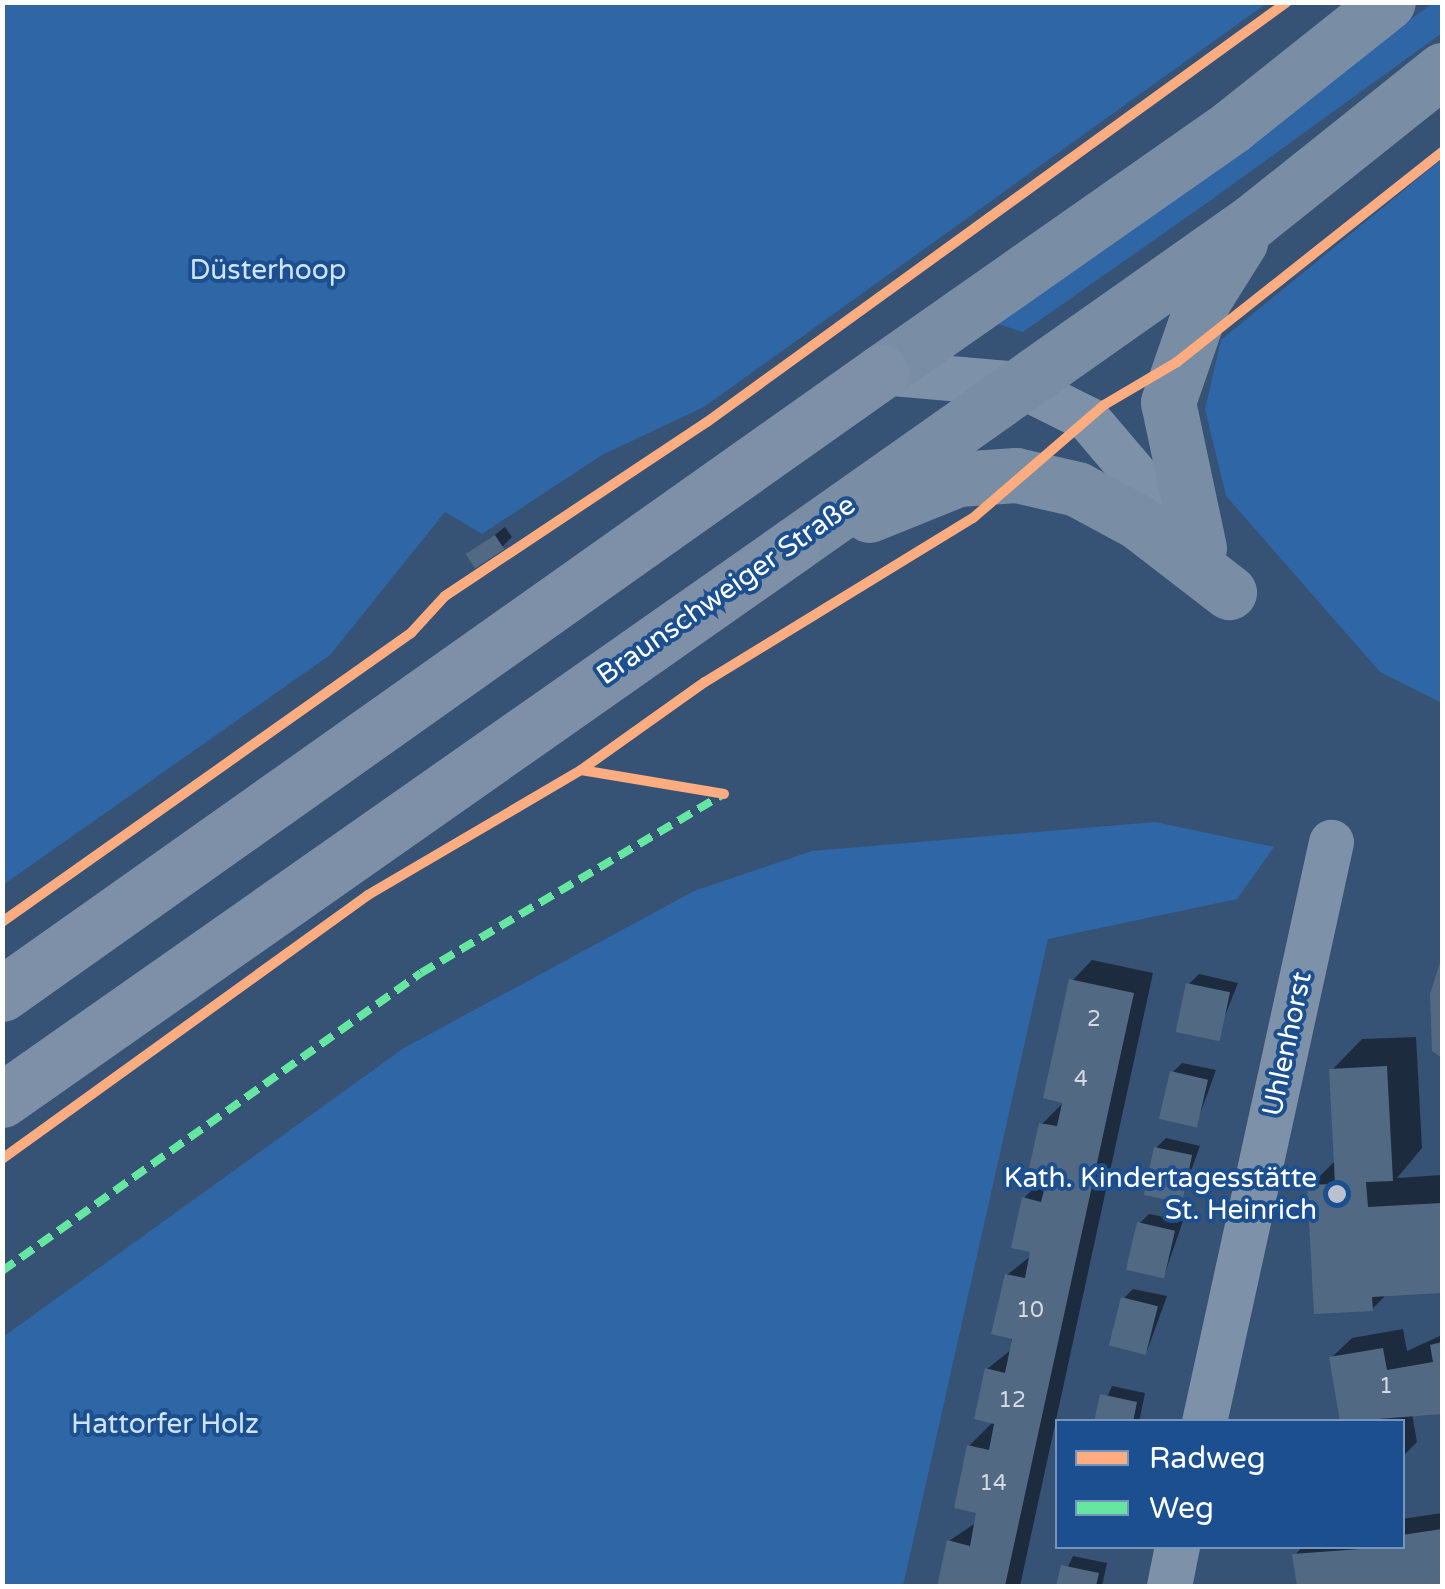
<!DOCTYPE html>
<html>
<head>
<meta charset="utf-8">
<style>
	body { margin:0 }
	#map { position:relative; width:1445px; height:1589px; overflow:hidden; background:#365274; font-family:"Varela Round",sans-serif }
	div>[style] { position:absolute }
	.green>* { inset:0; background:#2f66a5 }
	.shadow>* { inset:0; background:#0007 }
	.building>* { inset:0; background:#526984; transform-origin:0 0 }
	.minor>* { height:45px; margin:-22.5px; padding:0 22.5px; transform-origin:22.5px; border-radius:22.5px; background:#7d92a8 }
	.secondary>* { height:55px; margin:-27.5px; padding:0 27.5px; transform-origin:27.5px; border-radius:27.5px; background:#798da4 }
	.trunk>* { height:55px; margin:-27.5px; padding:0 27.5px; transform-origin:27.5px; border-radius:27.5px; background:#7e90a7 }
	.quiet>* { height:8px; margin-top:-4px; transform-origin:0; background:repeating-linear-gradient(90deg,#66e7a1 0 15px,transparent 0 23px) }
	.cycleway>* { height:10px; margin:-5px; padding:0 5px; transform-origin:5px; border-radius:5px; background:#ffac80 }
	.dots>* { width:28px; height:28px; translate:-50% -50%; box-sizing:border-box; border:5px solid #1b4f8f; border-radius:50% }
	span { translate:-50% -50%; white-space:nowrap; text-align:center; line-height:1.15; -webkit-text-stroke:8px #1b4f8f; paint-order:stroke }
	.number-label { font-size:22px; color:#d4dae0 }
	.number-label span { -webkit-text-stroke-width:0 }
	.park-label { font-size:28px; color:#cfe3fa }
	.street-label { font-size:28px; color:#fff }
	.poi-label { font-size:28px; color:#fff }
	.right { translate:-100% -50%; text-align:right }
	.frame { position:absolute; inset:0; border:5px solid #fff; pointer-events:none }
	.legend { position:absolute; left:1055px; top:1419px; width:350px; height:130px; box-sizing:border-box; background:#1b4f8f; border:2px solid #7695bc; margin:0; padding:12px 18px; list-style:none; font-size:30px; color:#fff }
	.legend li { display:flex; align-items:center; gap:20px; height:50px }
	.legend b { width:50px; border:2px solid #7695bc }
</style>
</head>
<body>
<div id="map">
	<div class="green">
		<i style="clip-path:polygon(3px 2px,1267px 2px,1267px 3px,704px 407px,602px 455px,482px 534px,445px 512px,330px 655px,3px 885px)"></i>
		<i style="clip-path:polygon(1433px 3px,1442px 3px,1442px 33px,1214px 198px,1023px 332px,985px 320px)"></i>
		<i style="clip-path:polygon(1442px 159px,1442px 703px,1380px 672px,1226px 496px,1205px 409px,1221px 340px)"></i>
		<i style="clip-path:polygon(1155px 822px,1274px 847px,1237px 899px,1048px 939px,903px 1586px,3px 1586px,3px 1337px,404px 1048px,694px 891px,812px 851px)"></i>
	</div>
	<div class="shadow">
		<i style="clip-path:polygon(505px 527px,512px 537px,502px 547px,469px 555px)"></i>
		<i style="clip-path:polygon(1092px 960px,1153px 973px,1020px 1586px,939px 1586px,949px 1541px,977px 1522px,969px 1446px,994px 1421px,987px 1369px,1012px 1349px,1007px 1275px,1032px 1255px,1024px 1198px,1047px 1175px,1042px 1124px,1065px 1101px,1072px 981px)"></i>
		<i style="clip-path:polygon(1199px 974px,1238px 983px,1216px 1038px,1189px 984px)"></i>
		<i style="clip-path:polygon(1416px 1037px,1422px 1148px,1397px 1178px,1442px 1175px,1442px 1291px,1387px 1294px,1372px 1309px,1310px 1186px,1336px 1160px,1332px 1070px,1362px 1039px)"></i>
		<i style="clip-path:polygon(1182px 1063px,1216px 1070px,1196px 1125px,1172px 1073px)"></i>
		<i style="clip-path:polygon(1166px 1138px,1200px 1146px,1180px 1201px,1156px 1148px)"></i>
		<i style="clip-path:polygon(1149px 1214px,1183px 1221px,1164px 1276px,1139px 1224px)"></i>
		<i style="clip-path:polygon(1133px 1289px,1167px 1296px,1147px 1351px,1123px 1299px)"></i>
		<i style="clip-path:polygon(1403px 1329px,1407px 1351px,1442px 1335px,1442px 1405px,1412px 1414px,1417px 1442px,1402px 1457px,1402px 1422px,1343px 1422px,1331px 1358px,1352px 1338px)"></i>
		<i style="clip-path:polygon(1112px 1386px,1145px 1393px,1139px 1422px,1096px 1422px)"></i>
		<i style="clip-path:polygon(1442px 1513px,1442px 1586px,1300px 1586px,1295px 1555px,1303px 1546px,1402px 1546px,1402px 1519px)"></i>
		<i style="clip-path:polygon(1073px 1556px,1107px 1563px,1102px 1586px,1059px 1586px)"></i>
	</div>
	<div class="building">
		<i style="left:495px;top:535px;width:17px;height:35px;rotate:57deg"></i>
		<i style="clip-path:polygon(1442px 956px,1442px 1058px,1432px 1051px,1430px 994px)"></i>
		<i style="clip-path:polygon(1069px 979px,1134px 993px,1005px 1586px,937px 1586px,947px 1540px,970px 1546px,976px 1513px,954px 1508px,967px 1445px,989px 1450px,994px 1424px,974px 1419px,985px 1368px,1005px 1373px,1012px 1339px,991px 1334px,1005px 1274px,1025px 1278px,1030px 1252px,1011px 1248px,1022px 1197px,1041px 1202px,1047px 1178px,1028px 1173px,1039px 1123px,1057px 1126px,1062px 1103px,1043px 1098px)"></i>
		<i style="left:1186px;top:983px;width:45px;height:50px;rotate:12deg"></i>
		<i style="clip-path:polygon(1387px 1066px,1393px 1181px,1366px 1182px,1368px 1207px,1442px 1203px,1442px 1293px,1372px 1297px,1373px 1311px,1314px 1314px,1307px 1185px,1335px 1184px,1329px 1069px)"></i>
		<i style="left:1170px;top:1071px;width:39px;height:49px;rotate:13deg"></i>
		<i style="left:1154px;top:1147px;width:39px;height:49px;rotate:12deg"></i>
		<i style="left:1137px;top:1222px;width:39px;height:49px;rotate:13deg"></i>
		<i style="left:1121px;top:1297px;width:38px;height:50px;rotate:14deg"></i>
		<i style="clip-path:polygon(1442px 1342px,1442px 1414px,1340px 1422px,1329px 1357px,1383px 1348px,1387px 1370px,1433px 1362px,1430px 1345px)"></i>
		<i style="clip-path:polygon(1100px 1394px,1137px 1402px,1133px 1422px,1094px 1422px)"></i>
		<i style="clip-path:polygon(1442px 1529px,1442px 1586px,1297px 1586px,1292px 1554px,1402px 1546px,1402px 1535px)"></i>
		<i style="clip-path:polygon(1061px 1565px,1099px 1573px,1096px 1586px,1056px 1586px)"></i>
	</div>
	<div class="minor">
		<i style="left:881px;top:372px;width:138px;rotate:5deg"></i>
		<i style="left:1018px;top:384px;width:78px;rotate:26.6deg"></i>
		<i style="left:1088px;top:419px;width:176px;rotate:49.6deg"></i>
		<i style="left:1204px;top:1422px;width:594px;rotate:-77.65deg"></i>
		<i style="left:1169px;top:1586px;width:41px;rotate:-78.7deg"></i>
	</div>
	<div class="secondary">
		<i style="left:881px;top:372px;width:429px;rotate:-35deg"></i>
		<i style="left:1232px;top:126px;width:199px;rotate:-38.5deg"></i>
		<i style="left:869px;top:515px;width:96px;rotate:-22deg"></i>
		<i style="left:958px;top:479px;width:58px;rotate:-3.9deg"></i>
		<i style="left:1016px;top:475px;width:63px;rotate:12.9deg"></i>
		<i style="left:1077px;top:489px;width:69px;rotate:28.4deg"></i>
		<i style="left:1138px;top:522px;width:115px;rotate:37.6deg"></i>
		<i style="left:792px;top:546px;width:564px;rotate:-35.18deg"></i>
		<i style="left:1253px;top:221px;width:242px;rotate:-38.6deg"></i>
		<i style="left:1199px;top:548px;width:149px;rotate:-102deg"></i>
		<i style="left:1168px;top:402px;width:107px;rotate:-70.9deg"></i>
		<i style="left:1203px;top:301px;width:70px;rotate:-57.9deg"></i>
	</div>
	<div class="trunk">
		<i style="left:2px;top:994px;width:1077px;rotate:-35.28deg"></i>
		<i style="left:2px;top:1100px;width:965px;rotate:-35.04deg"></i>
	</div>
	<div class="quiet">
		<i style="left:2px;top:1271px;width:514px;rotate:-35.42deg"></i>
		<i style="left:421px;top:973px;width:352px;rotate:-30.6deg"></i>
	</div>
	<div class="cycleway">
		<i style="left:581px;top:770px;width:145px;rotate:9.5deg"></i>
		<i style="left:2px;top:922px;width:501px;rotate:-35.25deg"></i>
		<i style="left:411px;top:633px;width:50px;rotate:-47.4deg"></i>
		<i style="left:445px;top:596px;width:315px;rotate:-33.6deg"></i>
		<i style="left:707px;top:422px;width:716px;rotate:-35.91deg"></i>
		<i style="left:2px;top:1159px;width:451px;rotate:-35.8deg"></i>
		<i style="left:368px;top:895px;width:247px;rotate:-30.4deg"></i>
		<i style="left:581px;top:770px;width:152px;rotate:-35.4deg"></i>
		<i style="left:705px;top:682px;width:314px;rotate:-31.5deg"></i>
		<i style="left:973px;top:518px;width:173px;rotate:-40.8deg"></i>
		<i style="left:1104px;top:405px;width:85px;rotate:-30.5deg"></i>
		<i style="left:1177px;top:362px;width:338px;rotate:-38.4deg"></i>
	</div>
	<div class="dots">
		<i style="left:1337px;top:1194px;background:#b9c2ce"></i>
	</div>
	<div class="number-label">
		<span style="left:1094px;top:1020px">2</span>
		<span style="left:1081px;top:1080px">4</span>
		<span style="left:1030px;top:1311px">10</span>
		<span style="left:1386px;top:1387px">1</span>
		<span style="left:1012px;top:1401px">12</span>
		<span style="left:993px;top:1484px">14</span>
	</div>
	<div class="park-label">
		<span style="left:268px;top:270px">Düsterhoop</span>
		<span style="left:165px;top:1424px">Hattorfer Holz</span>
	</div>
	<div class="street-label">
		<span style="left:726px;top:590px;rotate:-35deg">Braunschweiger Straße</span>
		<span style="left:1287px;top:1044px;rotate:-78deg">Uhlenhorst</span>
	</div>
	<div class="poi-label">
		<span class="right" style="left:1317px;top:1194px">Kath. Kindertagesstätte<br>St. Heinrich</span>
	</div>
	<div class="frame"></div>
	<ul class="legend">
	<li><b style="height:12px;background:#ffac80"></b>Radweg</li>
	<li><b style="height:12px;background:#66e7a1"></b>Weg</li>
	</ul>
</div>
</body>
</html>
